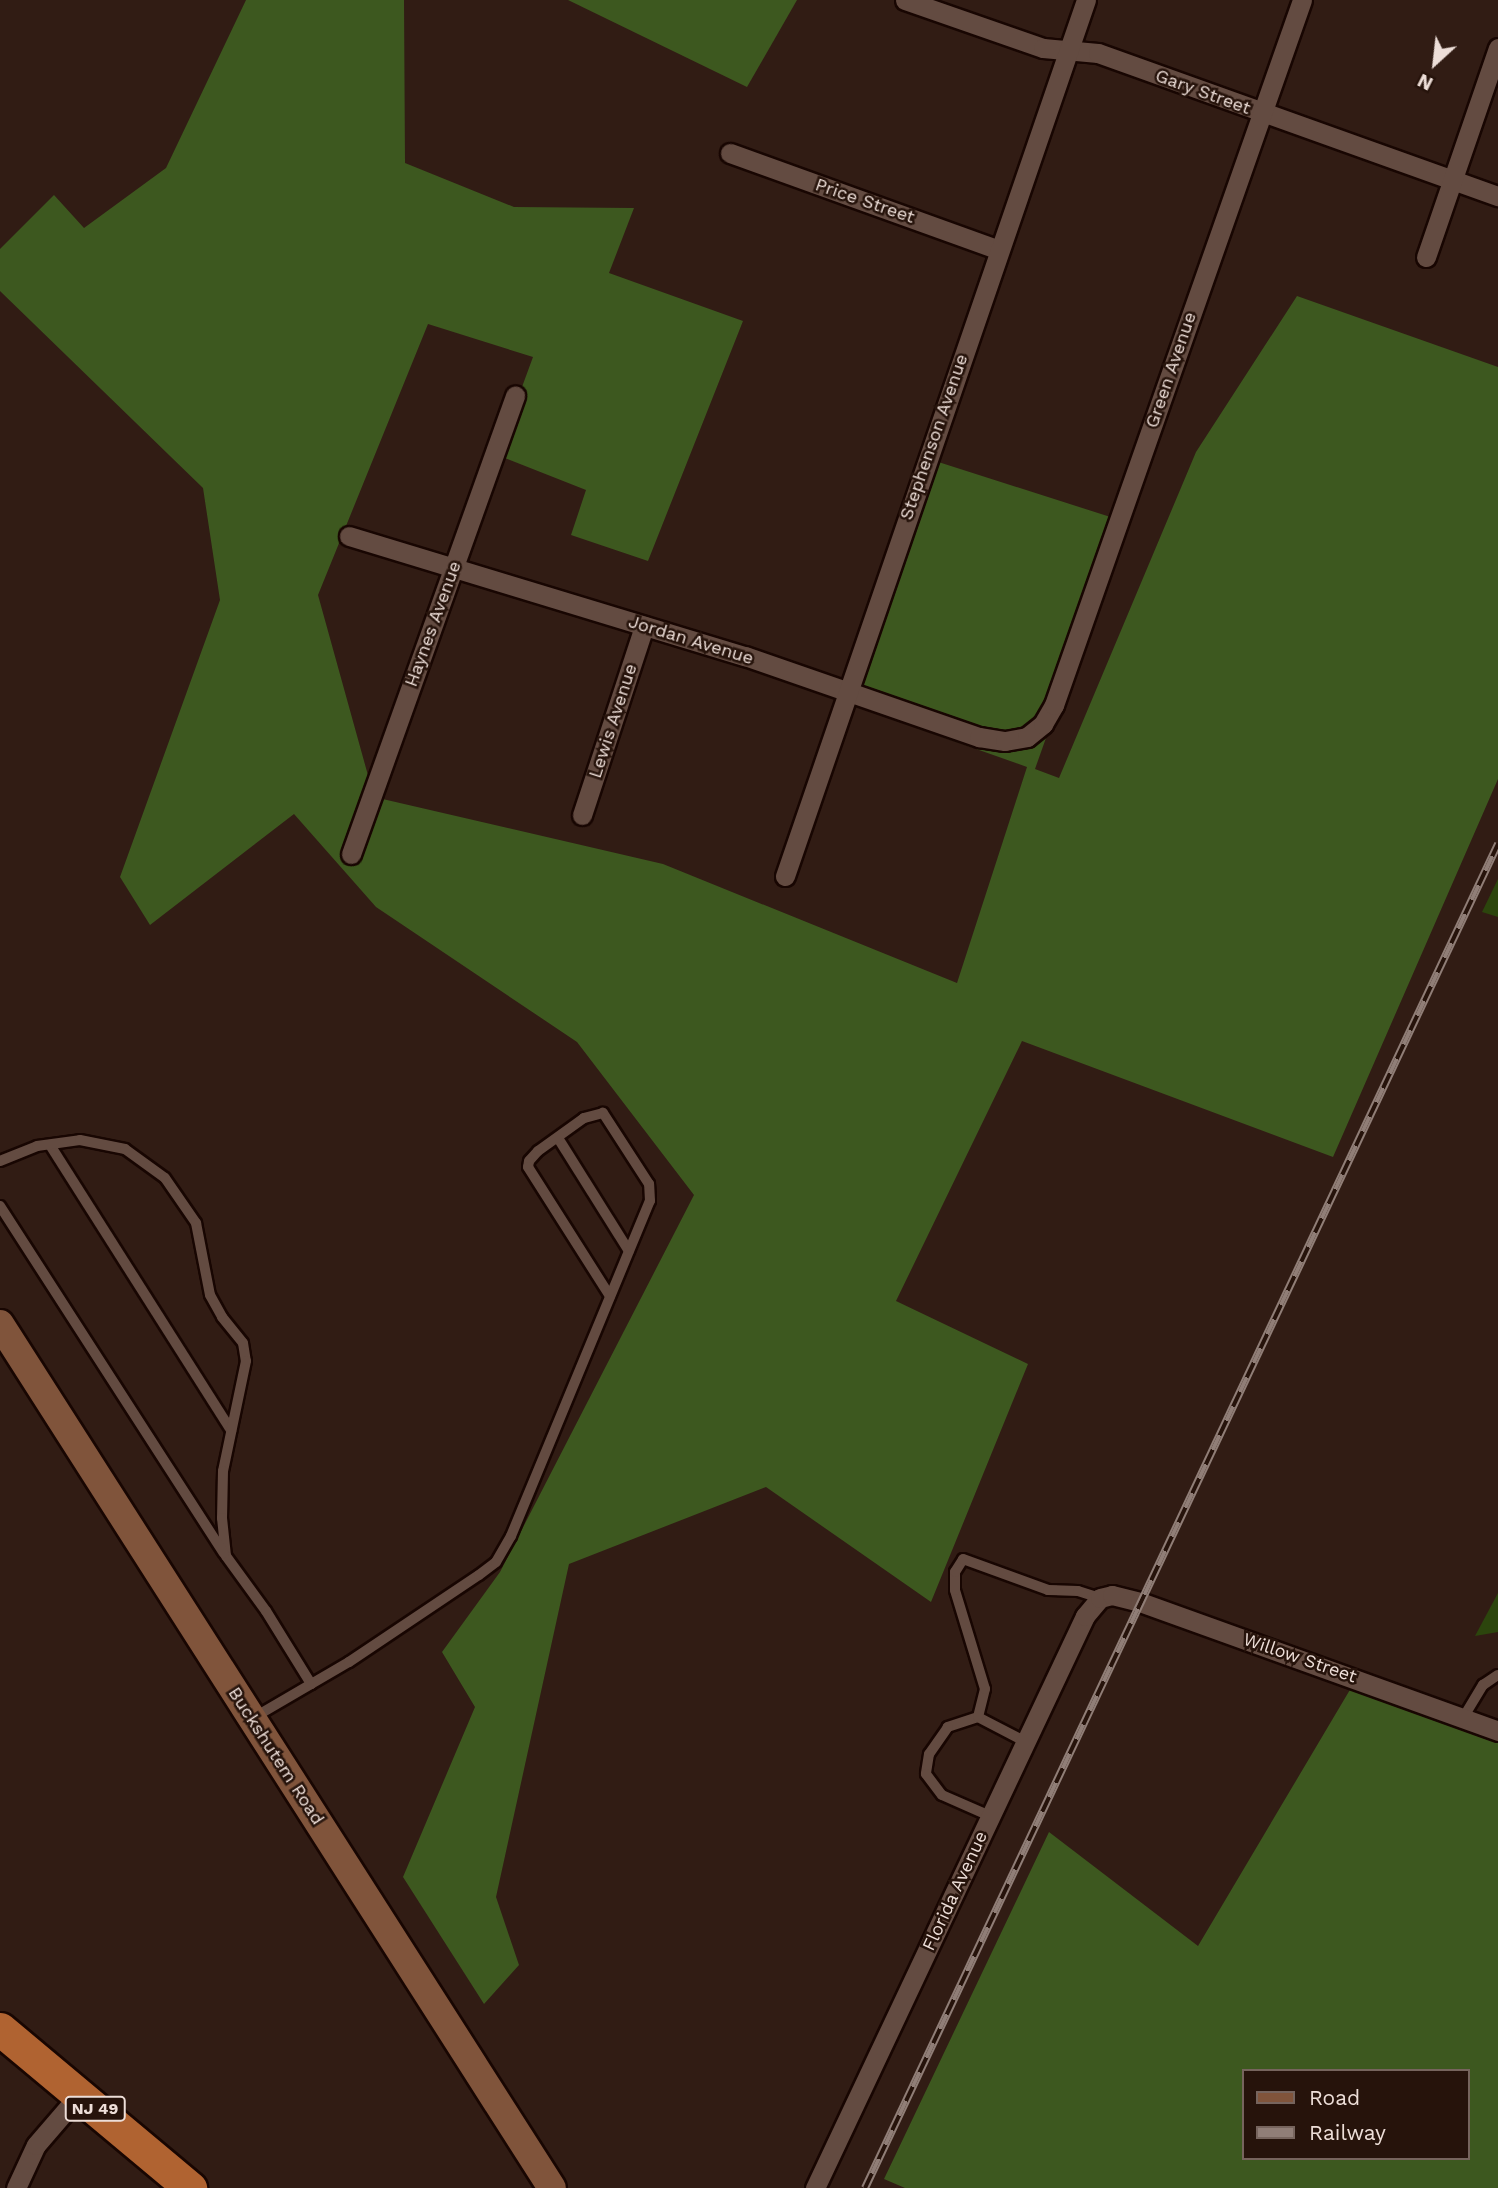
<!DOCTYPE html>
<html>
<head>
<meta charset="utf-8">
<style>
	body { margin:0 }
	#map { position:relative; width:1498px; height:2188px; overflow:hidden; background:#311c14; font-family:"Work Sans",sans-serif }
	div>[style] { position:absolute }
	.green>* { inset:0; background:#2c450d }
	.forest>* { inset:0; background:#3d581f }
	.roads { filter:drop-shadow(2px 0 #180602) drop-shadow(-2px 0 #180602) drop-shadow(0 2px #180602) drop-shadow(0 -2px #180602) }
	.service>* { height:10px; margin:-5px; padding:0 5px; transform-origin:5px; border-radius:5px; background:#634b41 }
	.minor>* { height:19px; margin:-9.5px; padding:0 9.5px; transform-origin:9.5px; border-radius:9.5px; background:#634b41 }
	.secondary>* { height:28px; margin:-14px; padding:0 14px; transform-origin:14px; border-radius:14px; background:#80543b }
	.trunk>* { height:33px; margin:-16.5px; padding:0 16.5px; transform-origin:16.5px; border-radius:16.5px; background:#b06331 }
	.rail>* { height:8px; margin-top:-4px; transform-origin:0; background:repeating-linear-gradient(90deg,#26130b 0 16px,#907e77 0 32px); box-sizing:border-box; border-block:2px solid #907e77 }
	span { translate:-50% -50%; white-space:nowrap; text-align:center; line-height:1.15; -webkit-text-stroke:5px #26130b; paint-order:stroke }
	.shield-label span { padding:2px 5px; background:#26130b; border:2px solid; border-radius:5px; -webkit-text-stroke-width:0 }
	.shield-label { font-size:16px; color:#edded8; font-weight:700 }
	.street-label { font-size:18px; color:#edded8 }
	.legend { position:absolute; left:1242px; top:2069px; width:228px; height:91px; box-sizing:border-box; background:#26130b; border:2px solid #76645d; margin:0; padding:9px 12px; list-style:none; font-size:21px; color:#edded8 }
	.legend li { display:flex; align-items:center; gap:14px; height:35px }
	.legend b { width:35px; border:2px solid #76645d }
	.north { position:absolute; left:1400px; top:28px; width:70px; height:70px; -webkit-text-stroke:5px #26130b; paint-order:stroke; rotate:207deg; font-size:19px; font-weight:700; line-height:28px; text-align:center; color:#edded8 }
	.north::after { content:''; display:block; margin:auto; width:24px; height:32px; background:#edded8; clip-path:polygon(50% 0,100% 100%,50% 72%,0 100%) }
</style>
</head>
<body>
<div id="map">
	<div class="green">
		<i style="clip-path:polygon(1498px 879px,1498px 917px,1482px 912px)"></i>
		<i style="clip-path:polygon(1498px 1593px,1498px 1632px,1475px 1636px)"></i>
	</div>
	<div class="forest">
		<i style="clip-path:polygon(246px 0,404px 0,405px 163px,514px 207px,634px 208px,609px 273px,743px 321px,648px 561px,571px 535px,586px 490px,497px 455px,533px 357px,428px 324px,318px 595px,374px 797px,663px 864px,957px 983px,1027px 767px,843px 702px,929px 459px,1123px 521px,1035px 769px,1059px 778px,1196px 452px,1297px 296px,1498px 367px,1498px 779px,1333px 1157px,1022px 1041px,896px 1301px,1028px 1364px,931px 1602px,766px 1487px,569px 1564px,496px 1897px,519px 1965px,484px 2004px,403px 1877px,475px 1707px,442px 1652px,500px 1572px,694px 1195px,577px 1042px,376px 907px,294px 814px,150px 925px,120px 877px,220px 600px,203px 488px,0 291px,0 249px,54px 195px,84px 228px,166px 168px)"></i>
		<i style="clip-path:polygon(568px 0,797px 0,747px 87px)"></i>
		<i style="clip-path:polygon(evenodd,1351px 1688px,1498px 1740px,1498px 2188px,905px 2188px,884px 2179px,1049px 1832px,1198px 1946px,1351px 1688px,1244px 2071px,1468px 2071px,1468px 2158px,1244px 2158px,1244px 2071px)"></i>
	</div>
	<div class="roads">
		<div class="service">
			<i style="left:558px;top:1138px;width:133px;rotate:57.9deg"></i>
			<i style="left:50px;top:1145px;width:338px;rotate:57.6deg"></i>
			<i style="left:0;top:1161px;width:40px;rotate:-22deg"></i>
			<i style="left:37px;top:1146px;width:43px;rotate:-7.9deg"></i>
			<i style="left:80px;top:1140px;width:46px;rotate:11.3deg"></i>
			<i style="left:125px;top:1149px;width:49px;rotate:35.9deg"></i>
			<i style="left:165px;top:1178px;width:55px;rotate:55.4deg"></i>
			<i style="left:196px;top:1223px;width:73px;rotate:79deg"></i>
			<i style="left:210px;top:1295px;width:25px;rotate:61deg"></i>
			<i style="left:222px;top:1317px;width:33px;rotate:51deg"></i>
			<i style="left:243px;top:1343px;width:18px;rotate:81deg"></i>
			<i style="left:246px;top:1361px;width:112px;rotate:101.8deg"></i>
			<i style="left:223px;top:1471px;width:47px;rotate:91.2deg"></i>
			<i style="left:222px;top:1518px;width:38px;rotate:84deg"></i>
			<i style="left:226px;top:1556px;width:68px;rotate:54deg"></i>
			<i style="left:266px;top:1611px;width:86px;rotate:58.3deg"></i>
			<i style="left:0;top:1206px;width:413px;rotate:57.2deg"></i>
			<i style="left:978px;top:1717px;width:32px;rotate:162deg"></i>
			<i style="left:948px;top:1727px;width:33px;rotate:125deg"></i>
			<i style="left:929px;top:1754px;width:20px;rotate:99deg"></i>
			<i style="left:926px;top:1774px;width:26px;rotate:53deg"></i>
			<i style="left:942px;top:1795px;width:52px;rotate:23.6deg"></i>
			<i style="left:253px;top:1718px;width:111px;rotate:-30.3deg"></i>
			<i style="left:349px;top:1662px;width:156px;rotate:-33.8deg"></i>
			<i style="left:479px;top:1575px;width:21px;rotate:-37deg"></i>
			<i style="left:496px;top:1562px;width:30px;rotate:-60deg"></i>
			<i style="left:511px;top:1536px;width:363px;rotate:-67.5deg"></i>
			<i style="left:650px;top:1201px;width:17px;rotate:-93deg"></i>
			<i style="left:649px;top:1184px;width:85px;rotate:-122.9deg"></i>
			<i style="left:603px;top:1113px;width:20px;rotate:165deg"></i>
			<i style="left:584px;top:1118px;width:57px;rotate:144.3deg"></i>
			<i style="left:538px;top:1151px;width:13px;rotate:132deg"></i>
			<i style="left:529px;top:1161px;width:6px;rotate:99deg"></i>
			<i style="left:528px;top:1167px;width:153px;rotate:57.6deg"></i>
			<i style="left:1463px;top:1718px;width:39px;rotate:-59deg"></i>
			<i style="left:1483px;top:1685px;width:18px;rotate:-34deg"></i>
			<i style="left:1026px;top:1742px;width:54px;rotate:-152.5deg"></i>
			<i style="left:978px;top:1717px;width:29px;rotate:-76deg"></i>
			<i style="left:985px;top:1689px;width:103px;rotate:-106.9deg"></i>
			<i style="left:955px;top:1590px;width:18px;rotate:-90deg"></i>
			<i style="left:955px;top:1572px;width:15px;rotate:-58deg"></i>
			<i style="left:963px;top:1559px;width:90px;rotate:20deg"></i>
			<i style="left:1048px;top:1590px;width:30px;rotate:2deg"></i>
			<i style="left:1078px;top:1591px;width:23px;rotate:18deg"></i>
		</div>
		<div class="minor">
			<i style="left:905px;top:0;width:146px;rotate:19.2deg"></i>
			<i style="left:1043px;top:48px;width:55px;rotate:5.2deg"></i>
			<i style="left:1098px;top:53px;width:425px;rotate:19.7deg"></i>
			<i style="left:730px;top:153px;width:286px;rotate:19.8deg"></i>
			<i style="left:1426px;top:257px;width:221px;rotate:-71deg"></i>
			<i style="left:349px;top:536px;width:414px;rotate:16.9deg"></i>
			<i style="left:745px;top:656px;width:248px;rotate:19.1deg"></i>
			<i style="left:979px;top:737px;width:26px;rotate:9deg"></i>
			<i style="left:1005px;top:741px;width:22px;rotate:-10deg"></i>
			<i style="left:1027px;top:737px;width:21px;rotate:-39deg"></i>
			<i style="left:1043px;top:724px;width:22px;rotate:-60deg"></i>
			<i style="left:1054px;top:705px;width:747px;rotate:-70.62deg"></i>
			<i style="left:582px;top:815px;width:199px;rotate:-71.8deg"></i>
			<i style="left:351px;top:854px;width:487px;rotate:-70.3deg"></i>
			<i style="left:785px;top:876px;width:926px;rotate:-71.04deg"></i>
			<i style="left:16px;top:2188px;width:47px;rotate:-65.1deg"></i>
			<i style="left:36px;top:2145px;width:66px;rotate:-49.3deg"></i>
			<i style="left:815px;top:2188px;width:633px;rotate:-64.73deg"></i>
			<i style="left:1085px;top:1616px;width:23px;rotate:-50deg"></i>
			<i style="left:1100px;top:1598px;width:12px;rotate:-14deg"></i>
			<i style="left:1112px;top:1595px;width:29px;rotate:14deg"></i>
			<i style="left:1140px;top:1602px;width:381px;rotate:19.8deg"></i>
		</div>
		<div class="secondary">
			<i style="left:0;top:1324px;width:1025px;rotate:57.43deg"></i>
		</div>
		<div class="trunk">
			<i style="left:0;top:2029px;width:248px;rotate:39.9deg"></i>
		</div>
	</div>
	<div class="rail">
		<i style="left:865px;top:2188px;width:1486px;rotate:-64.78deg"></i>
	</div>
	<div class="shield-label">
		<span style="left:95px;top:2109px">NJ 49</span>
	</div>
	<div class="street-label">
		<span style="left:1203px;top:92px;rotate:20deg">Gary Street</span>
		<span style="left:865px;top:201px;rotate:19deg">Price Street</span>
		<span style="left:1171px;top:370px;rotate:-71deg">Green Avenue</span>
		<span style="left:934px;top:437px;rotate:-71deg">Stephenson Avenue</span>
		<span style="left:433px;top:624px;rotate:-70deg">Haynes Avenue</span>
		<span style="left:691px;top:640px;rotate:17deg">Jordan Avenue</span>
		<span style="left:613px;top:721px;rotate:-72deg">Lewis Avenue</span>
		<span style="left:1300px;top:1658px;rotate:19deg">Willow Street</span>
		<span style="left:276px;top:1756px;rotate:57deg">Buckshutem Road</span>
		<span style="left:955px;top:1891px;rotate:-65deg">Florida Avenue</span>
	</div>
	<ul class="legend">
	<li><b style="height:9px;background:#80543b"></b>Road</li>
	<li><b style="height:9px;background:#907e77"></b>Railway</li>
	</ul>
	<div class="north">N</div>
</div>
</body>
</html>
